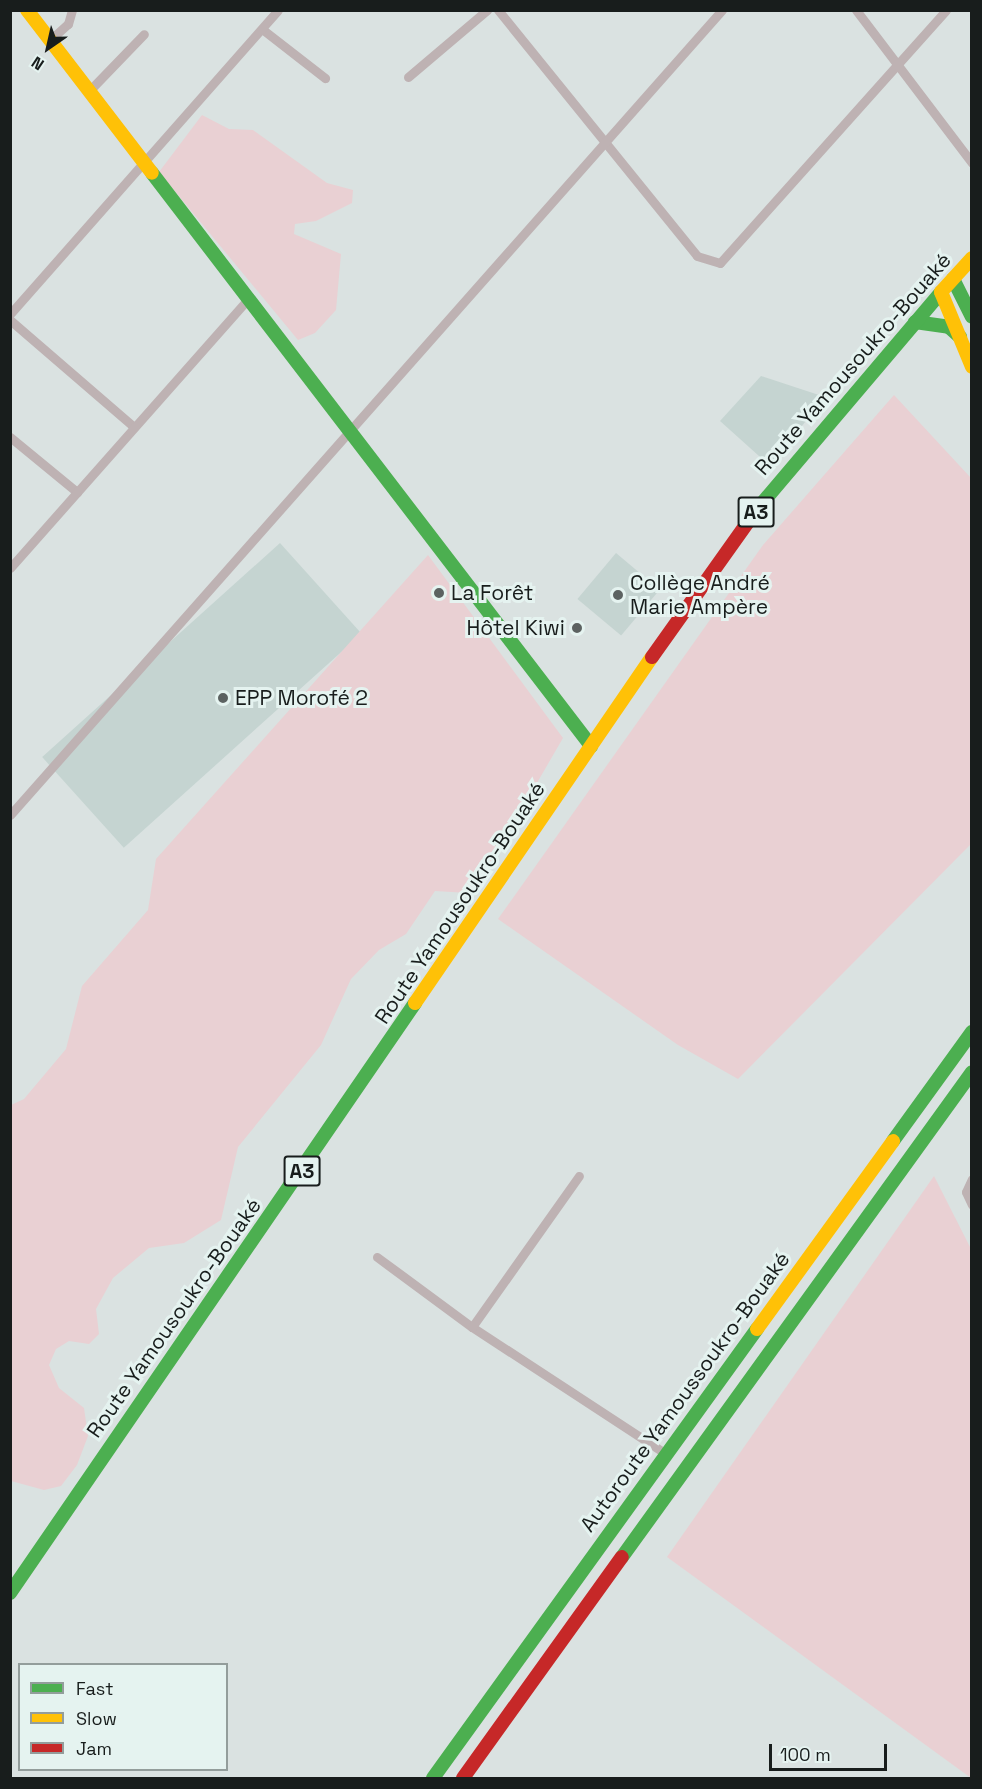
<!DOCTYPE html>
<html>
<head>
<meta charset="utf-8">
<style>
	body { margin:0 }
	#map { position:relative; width:982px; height:1789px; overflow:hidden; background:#dae2e1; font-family:"Space Grotesk",sans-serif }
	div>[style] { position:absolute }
	.built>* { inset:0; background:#c5d4d1; transform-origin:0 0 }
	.green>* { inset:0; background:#e9d0d3 }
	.street>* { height:9px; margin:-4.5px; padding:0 4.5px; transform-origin:4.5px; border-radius:4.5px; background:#beb2b3 }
	.fast>* { height:14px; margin:-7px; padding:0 7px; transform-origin:7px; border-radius:7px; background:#4caf50 }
	.slow>* { height:14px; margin:-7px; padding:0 7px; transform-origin:7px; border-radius:7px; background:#ffc107 }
	.jam>* { height:14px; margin:-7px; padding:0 7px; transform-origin:7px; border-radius:7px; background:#c62828 }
	.dots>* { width:16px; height:16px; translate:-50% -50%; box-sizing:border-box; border:3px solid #e5f3f0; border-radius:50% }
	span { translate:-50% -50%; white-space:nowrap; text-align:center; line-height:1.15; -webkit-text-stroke:6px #e5f3f0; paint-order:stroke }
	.shield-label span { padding:2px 4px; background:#e5f3f0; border:2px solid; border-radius:4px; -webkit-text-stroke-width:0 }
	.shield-label { font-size:20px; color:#181d1c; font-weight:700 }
	.street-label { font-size:21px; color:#181d1c }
	.poi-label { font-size:21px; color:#181d1c }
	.left { translate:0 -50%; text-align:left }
	.right { translate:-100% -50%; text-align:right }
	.frame { position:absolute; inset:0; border:12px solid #181d1c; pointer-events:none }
	.legend { position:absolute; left:18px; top:1663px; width:210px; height:108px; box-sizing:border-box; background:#e5f3f0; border:2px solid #939d9b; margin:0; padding:8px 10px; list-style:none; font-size:18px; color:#181d1c }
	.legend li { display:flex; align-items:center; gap:12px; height:30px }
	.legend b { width:30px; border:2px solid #939d9b }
	.north { position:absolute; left:18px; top:18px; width:60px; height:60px; -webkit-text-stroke:4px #e5f3f0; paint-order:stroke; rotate:214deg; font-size:16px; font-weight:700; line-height:24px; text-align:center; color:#181d1c }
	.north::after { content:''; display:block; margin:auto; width:21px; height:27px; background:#181d1c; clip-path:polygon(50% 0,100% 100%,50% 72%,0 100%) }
	.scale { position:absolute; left:769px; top:1744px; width:118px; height:27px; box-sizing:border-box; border:3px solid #181d1c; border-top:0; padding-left:8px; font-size:18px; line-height:21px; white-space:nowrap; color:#181d1c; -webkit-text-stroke:4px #e5f3f0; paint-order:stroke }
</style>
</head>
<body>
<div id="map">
	<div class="built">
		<i style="clip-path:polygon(761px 376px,825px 397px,770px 466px,720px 421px)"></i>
		<i style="left:280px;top:543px;width:122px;height:320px;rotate:48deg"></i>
		<i style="left:616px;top:553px;width:57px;height:60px;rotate:40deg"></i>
	</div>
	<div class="green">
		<i style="clip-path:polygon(202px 115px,229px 129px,253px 130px,327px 183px,353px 190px,352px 203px,316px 221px,295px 224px,294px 234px,341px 254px,336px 310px,315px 333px,298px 340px,159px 172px)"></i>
		<i style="clip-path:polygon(894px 395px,971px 478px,971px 844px,738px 1079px,678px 1045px,498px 919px,763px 545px)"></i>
		<i style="clip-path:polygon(428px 555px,563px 738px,483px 876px,468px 893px,435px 891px,406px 934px,379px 950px,351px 979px,321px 1045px,238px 1147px,221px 1220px,184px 1243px,149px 1248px,113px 1278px,96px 1309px,99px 1334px,89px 1344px,69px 1341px,56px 1349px,49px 1365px,59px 1388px,84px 1408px,88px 1436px,77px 1465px,61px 1486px,44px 1490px,11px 1481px,11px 1105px,24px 1099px,66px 1049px,82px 986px,148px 910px,156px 859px)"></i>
		<i style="clip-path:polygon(934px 1176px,971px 1249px,971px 1778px,667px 1557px)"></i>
	</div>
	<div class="street">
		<i style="left:498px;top:10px;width:316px;rotate:51deg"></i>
		<i style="left:697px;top:256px;width:24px;rotate:17deg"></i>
		<i style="left:720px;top:263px;width:339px;rotate:-48.2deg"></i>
		<i style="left:856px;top:10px;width:192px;rotate:52.8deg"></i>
		<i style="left:262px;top:29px;width:80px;rotate:37.9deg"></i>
		<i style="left:50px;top:40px;width:24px;rotate:-42deg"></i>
		<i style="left:68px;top:24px;width:15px;rotate:-74deg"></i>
		<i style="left:408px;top:77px;width:104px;rotate:-40.3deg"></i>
		<i style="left:89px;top:91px;width:79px;rotate:-46deg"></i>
		<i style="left:10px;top:314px;width:405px;rotate:-48.6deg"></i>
		<i style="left:10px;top:320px;width:164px;rotate:40.8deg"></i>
		<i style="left:10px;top:437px;width:87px;rotate:39.4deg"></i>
		<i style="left:10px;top:568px;width:362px;rotate:-48.5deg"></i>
		<i style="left:10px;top:815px;width:1075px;rotate:-48.51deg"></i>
		<i style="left:972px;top:1179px;width:14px;rotate:115deg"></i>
		<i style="left:966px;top:1192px;width:14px;rotate:65deg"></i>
		<i style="left:377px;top:1257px;width:118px;rotate:36.4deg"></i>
		<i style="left:472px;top:1327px;width:232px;rotate:33.2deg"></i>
		<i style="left:472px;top:1327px;width:185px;rotate:-54.7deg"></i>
	</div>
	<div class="fast">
		<i style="left:152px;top:173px;width:722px;rotate:52.54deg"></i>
		<i style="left:953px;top:279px;width:42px;rotate:63.4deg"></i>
		<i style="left:915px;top:322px;width:34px;rotate:8deg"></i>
		<i style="left:949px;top:327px;width:15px;rotate:42deg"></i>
		<i style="left:758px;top:508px;width:283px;rotate:-49.7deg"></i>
		<i style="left:893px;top:1141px;width:135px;rotate:-54.1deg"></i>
		<i style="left:622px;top:1557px;width:598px;rotate:-54.18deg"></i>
		<i style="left:10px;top:1593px;width:716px;rotate:-55.53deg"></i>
		<i style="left:433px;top:1778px;width:554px;rotate:-54.19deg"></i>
	</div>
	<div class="slow">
		<i style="left:27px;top:10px;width:205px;rotate:52.5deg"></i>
		<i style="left:972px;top:258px;width:46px;rotate:132.4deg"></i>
		<i style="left:941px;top:292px;width:81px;rotate:67.5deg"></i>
		<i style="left:415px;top:1003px;width:419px;rotate:-55.6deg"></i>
		<i style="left:757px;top:1329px;width:232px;rotate:-54.1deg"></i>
	</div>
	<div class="jam">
		<i style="left:652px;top:657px;width:183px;rotate:-54.6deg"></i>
		<i style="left:463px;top:1778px;width:272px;rotate:-54.3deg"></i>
	</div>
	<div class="dots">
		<i style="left:439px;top:593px;background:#5c6261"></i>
		<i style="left:618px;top:595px;background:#5c6261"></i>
		<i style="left:577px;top:628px;background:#5c6261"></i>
		<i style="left:223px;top:698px;background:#5c6261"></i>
	</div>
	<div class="shield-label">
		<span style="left:756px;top:512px">A3</span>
		<span style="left:302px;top:1171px">A3</span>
	</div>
	<div class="street-label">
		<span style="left:853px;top:364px;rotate:-49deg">Route Yamousoukro-Bouaké</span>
		<span style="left:460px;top:903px;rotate:-56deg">Route Yamousoukro-Bouaké</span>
		<span style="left:174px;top:1318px;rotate:-55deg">Route Yamousoukro-Bouaké</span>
		<span style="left:685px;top:1392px;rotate:-54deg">Autoroute Yamoussoukro-Bouaké</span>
	</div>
	<div class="poi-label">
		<span class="left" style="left:630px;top:595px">Collège André<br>Marie Ampère</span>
		<span class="left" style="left:451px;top:593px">La Forêt</span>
		<span class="right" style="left:565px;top:628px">Hôtel Kiwi</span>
		<span class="left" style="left:235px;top:698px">EPP Morofé 2</span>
	</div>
	<div class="frame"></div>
	<ul class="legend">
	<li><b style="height:8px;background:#4caf50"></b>Fast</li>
	<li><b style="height:8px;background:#ffc107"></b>Slow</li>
	<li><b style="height:8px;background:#c62828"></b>Jam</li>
	</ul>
	<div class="north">N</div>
	<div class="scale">100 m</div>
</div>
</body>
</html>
